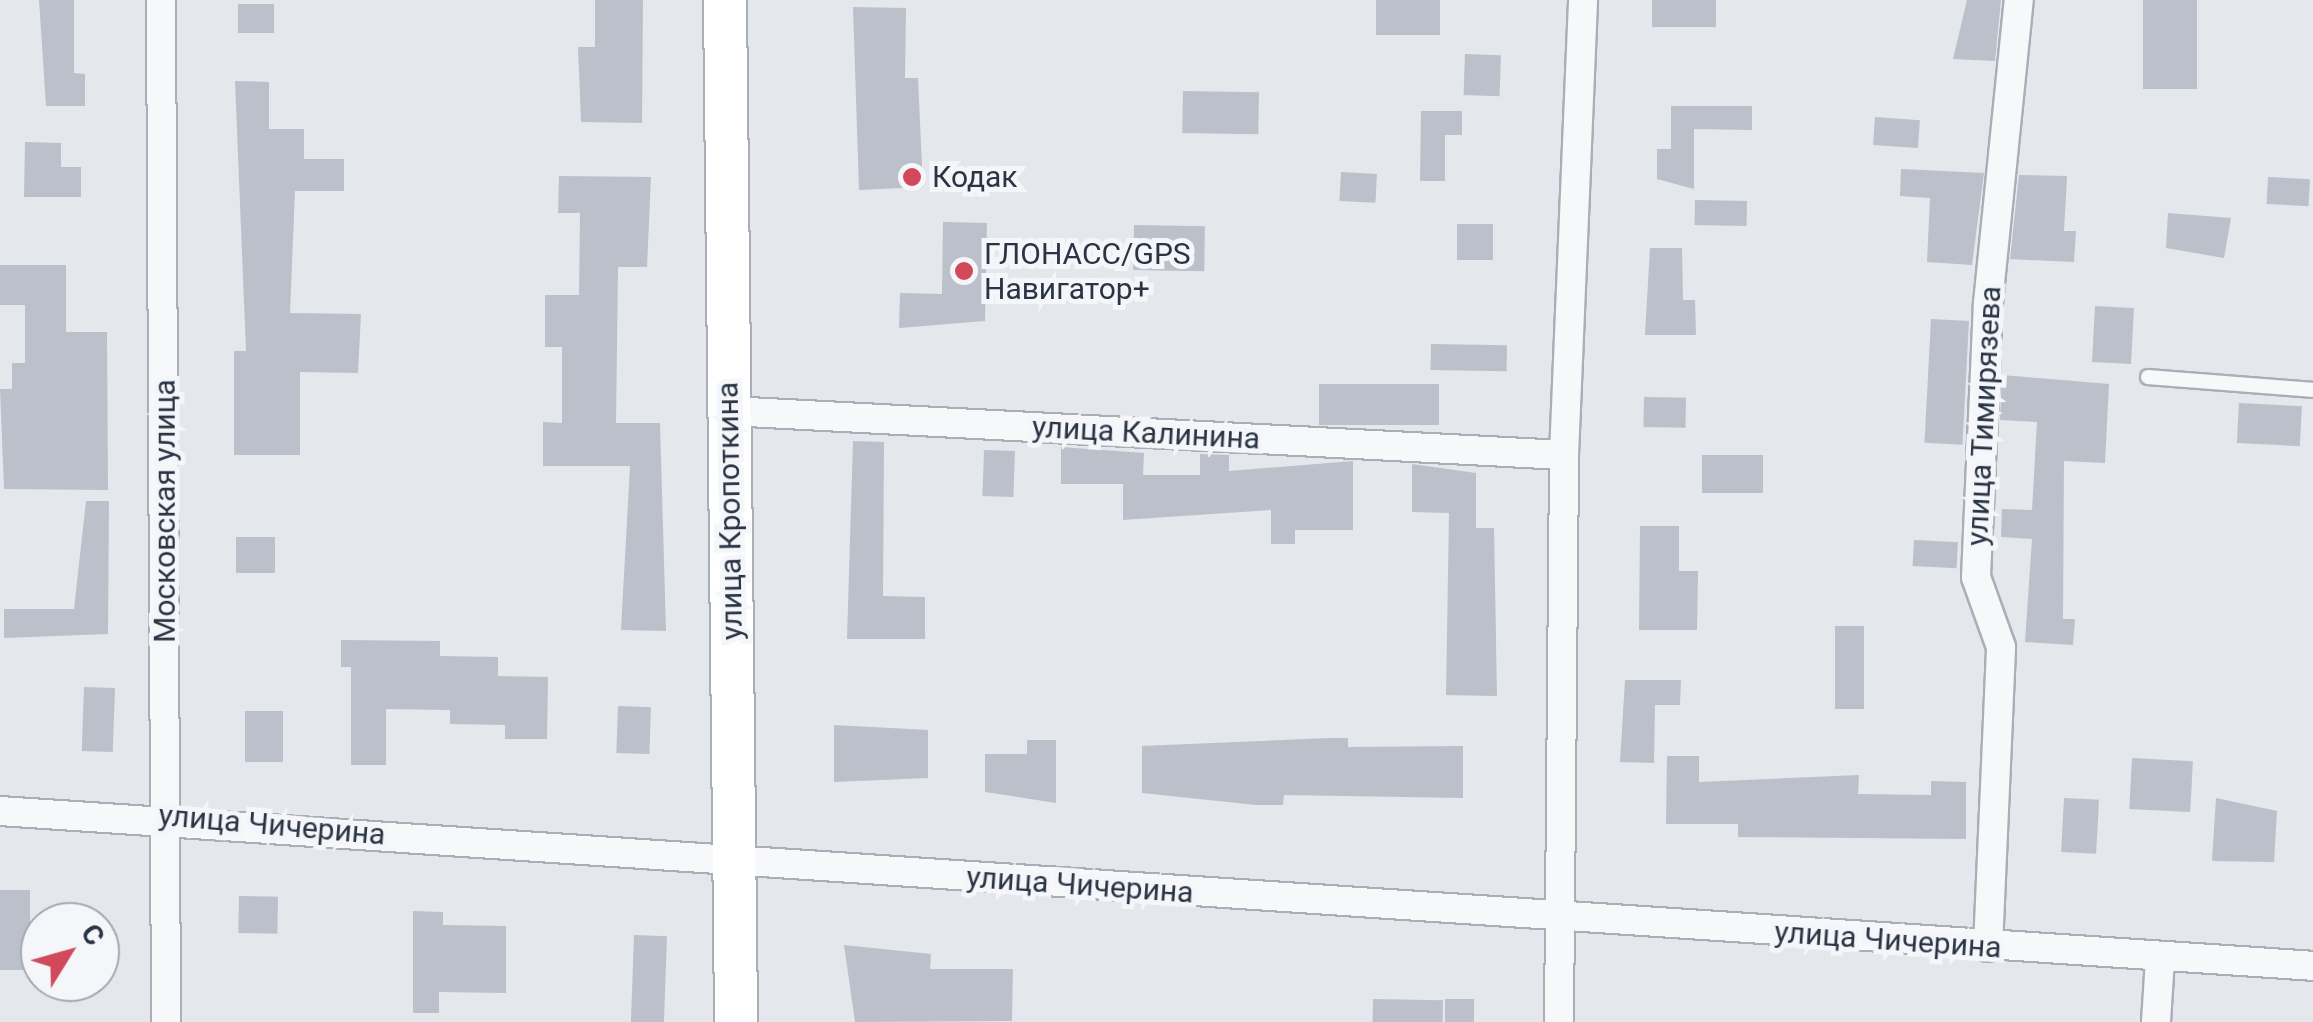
<!DOCTYPE html>
<html>
<head>
<meta charset="utf-8">
<style>
	body { margin:0 }
	#map { position:relative; width:2313px; height:1022px; overflow:hidden; background:#e4e7ec; font-family:Roboto,sans-serif }
	div>[style] { position:absolute }
	.building>* { inset:0; background:#bbc0ca; transform-origin:0 0 }
	.roads { filter:drop-shadow(2px 0 #a9aeb7) drop-shadow(-2px 0 #a9aeb7) drop-shadow(0 2px #a9aeb7) drop-shadow(0 -2px #a9aeb7) }
	.lane>* { height:14px; margin:-7px; padding:0 7px; transform-origin:7px; border-radius:7px; background:#f7f8fa }
	.street>* { height:28px; margin:-14px; padding:0 14px; transform-origin:14px; border-radius:14px; background:#f7f8fa }
	.primary>* { height:42px; margin:-21px; padding:0 21px; transform-origin:21px; border-radius:21px; background:#fff }
	.dots>* { width:28px; height:28px; translate:-50% -50%; box-sizing:border-box; border:5px solid #f4f6f9; border-radius:50% }
	span { translate:-50% -50%; white-space:nowrap; text-align:center; line-height:1.15; -webkit-text-stroke:10px #f4f6f9; paint-order:stroke }
	.poi-label { font-size:30px; color:#2b3445 }
	.left { translate:0 -50%; text-align:left }
	.street-label { font-size:30px; color:#2b3445 }
	.north { position:absolute; left:20px; top:902px; width:100px; height:100px; box-sizing:border-box; background:#f4f6f9; border:2px solid #a4a8b1; border-radius:50%; rotate:53deg; font-size:28px; font-weight:700; line-height:40px; text-align:center; color:#2b3445 }
	.north::after { content:''; display:block; margin:auto; width:35px; height:45px; background:#d1495b; clip-path:polygon(50% 0,100% 100%,50% 72%,0 100%) }
</style>
</head>
<body>
<div id="map">
	<div class="building">
		<i style="clip-path:polygon(39px 0,74px 0,74px 73px,85px 74px,85px 106px,46px 106px)"></i>
		<i style="clip-path:polygon(595px 0,643px 0,642px 123px,581px 122px,578px 47px,595px 47px)"></i>
		<i style="left:1376px;top:0;width:64px;height:35px"></i>
		<i style="left:1652px;top:0;width:64px;height:27px"></i>
		<i style="clip-path:polygon(1967px 0,2001px 0,1995px 61px,1953px 59px)"></i>
		<i style="left:2143px;top:0;width:54px;height:89px"></i>
		<i style="left:238px;top:4px;width:36px;height:29px"></i>
		<i style="clip-path:polygon(853px 7px,906px 8px,905px 78px,918px 78px,923px 187px,859px 190px)"></i>
		<i style="left:1465px;top:54px;width:36px;height:41px;rotate:2deg"></i>
		<i style="clip-path:polygon(235px 81px,269px 82px,269px 129px,304px 129px,304px 159px,344px 159px,344px 191px,295px 191px,290px 313px,361px 314px,358px 373px,300px 372px,300px 455px,234px 455px,234px 351px,246px 351px)"></i>
		<i style="left:1183px;top:91px;width:76px;height:42px;rotate:1deg"></i>
		<i style="clip-path:polygon(1671px 106px,1752px 106px,1752px 130px,1694px 129px,1694px 189px,1657px 179px,1657px 149px,1671px 149px)"></i>
		<i style="clip-path:polygon(1421px 111px,1462px 111px,1462px 135px,1445px 135px,1445px 181px,1420px 181px)"></i>
		<i style="left:1875px;top:117px;width:45px;height:28px;rotate:4deg"></i>
		<i style="clip-path:polygon(25px 142px,61px 143px,61px 167px,81px 167px,81px 197px,24px 197px)"></i>
		<i style="clip-path:polygon(1901px 169px,1984px 173px,1972px 265px,1927px 262px,1930px 198px,1900px 196px)"></i>
		<i style="left:1341px;top:172px;width:36px;height:29px;rotate:3deg"></i>
		<i style="clip-path:polygon(2019px 175px,2067px 176px,2064px 231px,2076px 231px,2074px 262px,2010px 259px)"></i>
		<i style="clip-path:polygon(559px 176px,651px 177px,647px 267px,618px 267px,616px 423px,660px 423px,666px 631px,621px 630px,630px 466px,543px 466px,543px 422px,562px 423px,562px 347px,545px 347px,545px 295px,579px 295px,580px 213px,558px 213px)"></i>
		<i style="left:2268px;top:177px;width:42px;height:27px;rotate:3deg"></i>
		<i style="left:1695px;top:200px;width:52px;height:25px;rotate:1deg"></i>
		<i style="clip-path:polygon(2168px 213px,2231px 218px,2224px 258px,2166px 248px)"></i>
		<i style="clip-path:polygon(943px 222px,987px 223px,985px 321px,899px 328px,900px 293px,942px 294px)"></i>
		<i style="left:1457px;top:224px;width:36px;height:36px"></i>
		<i style="left:1134px;top:225px;width:71px;height:45px;rotate:1deg"></i>
		<i style="clip-path:polygon(1650px 248px,1682px 248px,1683px 300px,1695px 300px,1696px 335px,1645px 335px)"></i>
		<i style="clip-path:polygon(0 265px,66px 265px,66px 332px,107px 332px,108px 490px,4px 489px,0 389px,12px 389px,12px 363px,25px 363px,25px 305px,0 305px)"></i>
		<i style="left:2095px;top:306px;width:39px;height:56px;rotate:3deg"></i>
		<i style="left:1931px;top:319px;width:38px;height:124px;rotate:3deg"></i>
		<i style="left:1431px;top:344px;width:76px;height:26px;rotate:1deg"></i>
		<i style="clip-path:polygon(2002px 375px,2109px 384px,2105px 463px,2064px 461px,2063px 619px,2075px 619px,2073px 645px,2025px 642px,2032px 539px,2001px 537px,2002px 509px,2032px 510px,2037px 422px,2000px 420px)"></i>
		<i style="left:1319px;top:384px;width:120px;height:41px"></i>
		<i style="left:1644px;top:397px;width:42px;height:30px;rotate:1deg"></i>
		<i style="left:2239px;top:403px;width:63px;height:40px;rotate:3deg"></i>
		<i style="clip-path:polygon(853px 441px,884px 442px,883px 596px,925px 597px,925px 639px,847px 639px)"></i>
		<i style="clip-path:polygon(1061px 447px,1144px 453px,1143px 475px,1200px 475px,1200px 454px,1229px 455px,1229px 471px,1353px 461px,1353px 530px,1295px 530px,1295px 544px,1271px 544px,1271px 510px,1123px 520px,1123px 484px,1061px 484px)"></i>
		<i style="left:984px;top:450px;width:31px;height:46px;rotate:2deg"></i>
		<i style="left:1702px;top:455px;width:61px;height:38px"></i>
		<i style="clip-path:polygon(1412px 464px,1476px 473px,1476px 528px,1494px 528px,1497px 696px,1446px 695px,1449px 513px,1412px 512px)"></i>
		<i style="clip-path:polygon(86px 501px,109px 501px,108px 634px,4px 638px,4px 609px,74px 609px)"></i>
		<i style="clip-path:polygon(1640px 526px,1679px 526px,1679px 571px,1698px 571px,1697px 630px,1639px 630px)"></i>
		<i style="left:236px;top:537px;width:39px;height:36px"></i>
		<i style="left:1914px;top:540px;width:44px;height:26px;rotate:3deg"></i>
		<i style="left:1835px;top:626px;width:29px;height:83px"></i>
		<i style="clip-path:polygon(341px 640px,440px 641px,440px 656px,498px 657px,498px 676px,548px 677px,547px 739px,505px 739px,505px 725px,450px 724px,450px 710px,386px 709px,386px 765px,351px 765px,351px 667px,341px 667px)"></i>
		<i style="clip-path:polygon(1625px 680px,1681px 680px,1680px 705px,1655px 705px,1654px 763px,1620px 762px)"></i>
		<i style="left:84px;top:687px;width:31px;height:64px;rotate:2deg"></i>
		<i style="left:618px;top:706px;width:33px;height:47px;rotate:2deg"></i>
		<i style="left:245px;top:711px;width:38px;height:51px"></i>
		<i style="clip-path:polygon(834px 725px,928px 730px,928px 778px,834px 782px)"></i>
		<i style="clip-path:polygon(1329px 738px,1348px 738px,1348px 747px,1463px 746px,1463px 798px,1284px 795px,1283px 805px,1256px 805px,1142px 793px,1142px 746px)"></i>
		<i style="clip-path:polygon(1027px 740px,1056px 740px,1056px 803px,985px 792px,985px 754px,1027px 754px)"></i>
		<i style="clip-path:polygon(1667px 756px,1699px 756px,1699px 782px,1859px 775px,1858px 794px,1931px 795px,1931px 781px,1966px 782px,1966px 839px,1738px 837px,1738px 824px,1666px 824px)"></i>
		<i style="left:2132px;top:758px;width:61px;height:51px;rotate:3deg"></i>
		<i style="left:2064px;top:798px;width:35px;height:54px;rotate:3deg"></i>
		<i style="clip-path:polygon(2216px 798px,2277px 811px,2274px 862px,2212px 861px)"></i>
		<i style="left:0;top:890px;width:30px;height:80px"></i>
		<i style="left:239px;top:896px;width:39px;height:37px;rotate:1deg"></i>
		<i style="clip-path:polygon(413px 911px,443px 912px,443px 925px,506px 926px,506px 993px,439px 992px,439px 1013px,413px 1013px)"></i>
		<i style="left:634px;top:935px;width:33px;height:87px;rotate:2deg"></i>
		<i style="clip-path:polygon(844px 945px,931px 954px,930px 969px,1013px 969px,1012px 1021px,855px 1022px)"></i>
		<i style="left:1373px;top:999px;width:70px;height:23px;rotate:1deg"></i>
		<i style="left:1445px;top:999px;width:29px;height:23px"></i>
	</div>
	<div class="roads">
		<div class="lane">
			<i style="left:2148px;top:377px;width:166px;rotate:4.5deg"></i>
		</div>
		<div class="street">
			<i style="left:161px;top:0;width:1022px;rotate:89.72deg"></i>
			<i style="left:729px;top:411px;width:836px;rotate:3.02deg"></i>
			<i style="left:0;top:811px;width:2318px;rotate:3.83deg"></i>
			<i style="left:1988px;top:947px;width:300px;rotate:-87.5deg"></i>
			<i style="left:2001px;top:647px;width:74px;rotate:-109.7deg"></i>
			<i style="left:1976px;top:577px;width:274px;rotate:-87.5deg"></i>
			<i style="left:1988px;top:303px;width:305px;rotate:-84.2deg"></i>
			<i style="left:1559px;top:1022px;width:567px;rotate:-89.49deg"></i>
			<i style="left:1564px;top:455px;width:455px;rotate:-87.6deg"></i>
			<i style="left:2156px;top:1022px;width:63px;rotate:-86.4deg"></i>
		</div>
		<div class="primary">
			<i style="left:725px;top:0;width:1022px;rotate:89.38deg"></i>
		</div>
	</div>
	<div class="dots">
		<i style="left:912px;top:177px;background:#d1495b"></i>
		<i style="left:964px;top:271px;background:#d1495b"></i>
	</div>
	<div class="poi-label">
		<span class="left" style="left:932px;top:177px">Кодак</span>
		<span class="left" style="left:984px;top:271px">ГЛОНАСС/GPS<br>Навигатор+</span>
	</div>
	<div class="street-label">
		<span style="left:1984px;top:416px;rotate:-87deg">улица Тимирязева</span>
		<span style="left:1146px;top:433px;rotate:3deg">улица Калинина</span>
		<span style="left:165px;top:511px;rotate:-90deg">Московская улица</span>
		<span style="left:730px;top:511px;rotate:-91deg">улица Кропоткина</span>
		<span style="left:272px;top:825px;rotate:5deg">улица Чичерина</span>
		<span style="left:1080px;top:885px;rotate:4deg">улица Чичерина</span>
		<span style="left:1888px;top:940px;rotate:4deg">улица Чичерина</span>
	</div>
	<div class="north">С</div>
</div>
</body>
</html>
